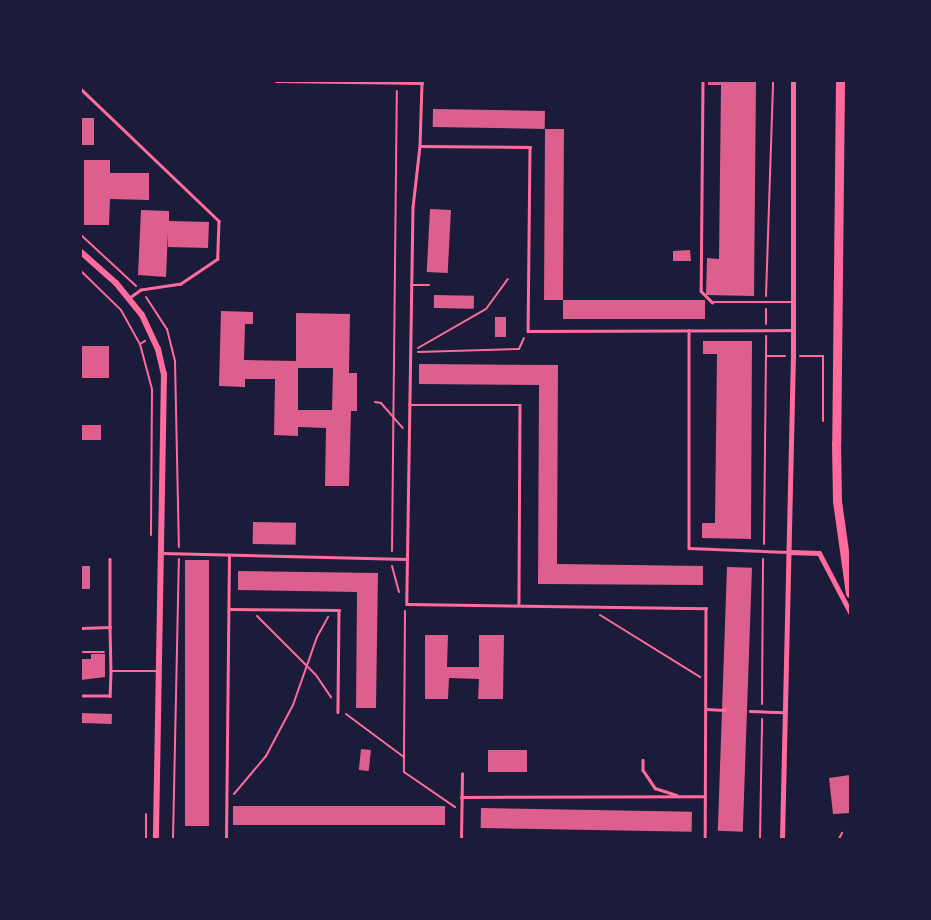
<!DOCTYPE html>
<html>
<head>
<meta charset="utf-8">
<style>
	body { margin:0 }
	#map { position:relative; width:931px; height:920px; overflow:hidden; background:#1b1b3a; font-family:"Open Sans",sans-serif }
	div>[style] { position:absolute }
	.building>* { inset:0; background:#dd5f8e; transform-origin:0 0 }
	.path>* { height:2px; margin:-1px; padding:0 1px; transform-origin:1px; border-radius:1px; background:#ff6b9d }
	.service>* { height:2.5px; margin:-1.25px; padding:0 1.25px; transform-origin:1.25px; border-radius:1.25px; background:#ff6b9d }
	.minor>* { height:5px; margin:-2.5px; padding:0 2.5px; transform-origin:2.5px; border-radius:2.5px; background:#ff6b9d }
	.tertiary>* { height:6px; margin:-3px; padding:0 3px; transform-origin:3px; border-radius:3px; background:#ff6b9d }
	.primary>* { height:9px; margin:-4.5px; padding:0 4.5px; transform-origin:4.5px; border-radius:4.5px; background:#ff6b9d }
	span { translate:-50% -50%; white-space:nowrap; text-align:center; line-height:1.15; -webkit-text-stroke:4px #1b1b3a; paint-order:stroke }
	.frame { position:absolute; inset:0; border:82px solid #1b1b3a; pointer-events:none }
</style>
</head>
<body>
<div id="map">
	<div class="building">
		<i style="clip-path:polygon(708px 81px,756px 81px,754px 296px,706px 295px,707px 258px,719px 259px,721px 85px,708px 85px)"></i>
		<i style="left:433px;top:109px;width:112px;height:18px;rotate:1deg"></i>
		<i style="left:81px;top:118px;width:13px;height:27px"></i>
		<i style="clip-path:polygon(545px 129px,564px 129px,563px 300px,705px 300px,705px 319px,563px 319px,563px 300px,544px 300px)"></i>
		<i style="clip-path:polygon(84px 160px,110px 160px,110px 173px,149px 173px,149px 200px,110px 199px,109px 225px,84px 225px)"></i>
		<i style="left:430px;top:209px;width:21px;height:63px;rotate:3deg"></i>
		<i style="clip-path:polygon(141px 210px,169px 211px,169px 221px,209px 222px,208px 248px,168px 247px,168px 232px,166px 277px,138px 275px)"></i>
		<i style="clip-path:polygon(690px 250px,691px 261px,673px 261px,673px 251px)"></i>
		<i style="left:434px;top:295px;width:40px;height:13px;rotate:1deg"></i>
		<i style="clip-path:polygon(evenodd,221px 311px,253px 312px,253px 324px,245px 324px,244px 360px,296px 361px,296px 313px,350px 314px,349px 373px,357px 373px,357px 411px,351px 411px,349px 486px,325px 486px,326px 428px,298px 427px,298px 436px,274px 435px,275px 379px,245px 379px,245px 387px,219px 386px,221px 311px,298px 368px,333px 368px,332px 410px,298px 410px,298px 368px)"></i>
		<i style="left:495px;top:317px;width:11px;height:20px"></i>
		<i style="clip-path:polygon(703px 341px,752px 341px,751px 539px,702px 538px,702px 523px,715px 523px,717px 354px,703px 354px)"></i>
		<i style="left:81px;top:346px;width:28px;height:32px"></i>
		<i style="clip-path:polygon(419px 364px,558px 365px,557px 564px,703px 566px,703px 585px,538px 584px,539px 385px,419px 384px)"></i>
		<i style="left:81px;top:425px;width:20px;height:15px"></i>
		<i style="left:253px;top:522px;width:43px;height:22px;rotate:1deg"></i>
		<i style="left:185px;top:560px;width:24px;height:266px"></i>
		<i style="left:81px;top:566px;width:9px;height:23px"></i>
		<i style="left:727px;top:567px;width:25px;height:264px;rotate:2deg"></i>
		<i style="clip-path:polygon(238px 571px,378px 573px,376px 708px,356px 708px,357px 592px,238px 590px)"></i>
		<i style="clip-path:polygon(425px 635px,448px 635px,447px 667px,479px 667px,479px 635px,504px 635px,503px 699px,478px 699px,479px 679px,449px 678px,448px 699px,425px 699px)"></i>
		<i style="clip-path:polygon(91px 654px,105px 654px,105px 677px,81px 680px,81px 659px,91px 659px)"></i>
		<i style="left:81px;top:713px;width:31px;height:10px;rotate:2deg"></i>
		<i style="left:361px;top:749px;width:10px;height:21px;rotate:6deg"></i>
		<i style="left:488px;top:750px;width:39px;height:22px"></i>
		<i style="clip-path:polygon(850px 775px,850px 813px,833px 814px,829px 778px)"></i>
		<i style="left:233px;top:806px;width:212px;height:19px"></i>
		<i style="left:481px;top:808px;width:211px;height:20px;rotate:1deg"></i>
	</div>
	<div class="path">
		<i style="left:81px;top:235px;width:75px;rotate:42.8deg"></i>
		<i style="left:81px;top:271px;width:56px;rotate:44.3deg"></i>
		<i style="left:121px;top:310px;width:39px;rotate:61deg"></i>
		<i style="left:140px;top:344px;width:6px;rotate:-31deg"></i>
		<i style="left:766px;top:296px;width:215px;rotate:-88.1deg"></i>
		<i style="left:146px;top:297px;width:38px;rotate:57deg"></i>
		<i style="left:167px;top:329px;width:33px;rotate:76deg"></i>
		<i style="left:175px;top:361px;width:186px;rotate:88.8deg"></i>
		<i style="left:766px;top:324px;width:15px;rotate:-90deg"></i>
		<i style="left:140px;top:344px;width:47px;rotate:75.1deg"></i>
		<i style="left:152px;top:389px;width:146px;rotate:90.4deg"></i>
		<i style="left:418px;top:348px;width:78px;rotate:-29.8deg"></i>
		<i style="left:486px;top:309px;width:37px;rotate:-54deg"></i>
		<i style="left:418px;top:352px;width:101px;rotate:-1.7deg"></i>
		<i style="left:519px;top:349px;width:12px;rotate:-66deg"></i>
		<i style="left:766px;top:356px;width:19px"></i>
		<i style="left:800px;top:356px;width:23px"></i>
		<i style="left:823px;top:356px;width:65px;rotate:90deg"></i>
		<i style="left:375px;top:402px;width:6px;rotate:9deg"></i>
		<i style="left:381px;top:403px;width:33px;rotate:49deg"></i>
		<i style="left:764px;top:544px;width:208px;rotate:-89.4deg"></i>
		<i style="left:392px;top:551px;width:460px;rotate:-89.4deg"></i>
		<i style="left:392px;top:566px;width:27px;rotate:75deg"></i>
		<i style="left:405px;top:611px;width:161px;rotate:90.4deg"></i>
		<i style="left:404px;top:772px;width:62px;rotate:34.5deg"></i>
		<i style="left:600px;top:615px;width:118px;rotate:31.8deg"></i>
		<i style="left:257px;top:616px;width:83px;rotate:45deg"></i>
		<i style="left:316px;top:675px;width:27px;rotate:56deg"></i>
		<i style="left:81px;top:652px;width:23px"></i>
		<i style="left:762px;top:704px;width:145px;rotate:-89.6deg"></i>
		<i style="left:346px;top:714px;width:72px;rotate:36.6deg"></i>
		<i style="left:234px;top:794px;width:50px;rotate:-49.9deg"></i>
		<i style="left:266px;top:756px;width:58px;rotate:-62.1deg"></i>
		<i style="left:293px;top:705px;width:72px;rotate:-70.6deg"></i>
		<i style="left:317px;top:637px;width:23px;rotate:-61deg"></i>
		<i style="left:146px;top:839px;width:25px;rotate:-90deg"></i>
		<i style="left:173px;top:839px;width:280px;rotate:-88.8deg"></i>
		<i style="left:760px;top:839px;width:120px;rotate:-89deg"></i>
		<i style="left:839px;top:839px;width:7px;rotate:-63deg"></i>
	</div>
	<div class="service">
		<i style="left:276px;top:81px;width:146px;rotate:0.8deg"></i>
		<i style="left:422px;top:83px;width:63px;rotate:91.8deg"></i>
		<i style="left:420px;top:146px;width:110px;rotate:0.5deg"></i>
		<i style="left:530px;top:147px;width:184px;rotate:90.6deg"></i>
		<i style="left:528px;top:331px;width:264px;rotate:-0.2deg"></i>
		<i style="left:703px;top:81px;width:210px;rotate:90.5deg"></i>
		<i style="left:701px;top:291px;width:16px;rotate:45deg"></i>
		<i style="left:712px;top:302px;width:80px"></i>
		<i style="left:81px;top:89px;width:191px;rotate:43.7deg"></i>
		<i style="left:219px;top:221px;width:38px;rotate:92deg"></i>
		<i style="left:218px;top:259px;width:45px;rotate:146deg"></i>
		<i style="left:181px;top:284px;width:40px;rotate:171.5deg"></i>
		<i style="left:141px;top:290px;width:14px;rotate:144deg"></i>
		<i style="left:420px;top:146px;width:61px;rotate:96.5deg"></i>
		<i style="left:413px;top:207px;width:397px;rotate:90.9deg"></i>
		<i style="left:407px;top:604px;width:299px;rotate:0.8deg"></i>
		<i style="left:706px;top:608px;width:231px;rotate:90.2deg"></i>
		<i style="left:411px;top:285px;width:18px"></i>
		<i style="left:689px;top:330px;width:218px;rotate:90deg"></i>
		<i style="left:689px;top:548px;width:99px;rotate:2.3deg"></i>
		<i style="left:409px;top:405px;width:111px"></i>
		<i style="left:520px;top:405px;width:200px;rotate:90.3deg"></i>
		<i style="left:163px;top:553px;width:244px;rotate:1.4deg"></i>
		<i style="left:110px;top:559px;width:68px;rotate:90deg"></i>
		<i style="left:229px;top:609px;width:110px;rotate:0.5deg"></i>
		<i style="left:339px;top:610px;width:102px;rotate:90.6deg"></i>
		<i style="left:81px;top:628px;width:29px;rotate:-2deg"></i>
		<i style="left:110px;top:627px;width:44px;rotate:88.7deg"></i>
		<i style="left:111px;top:671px;width:25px;rotate:92deg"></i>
		<i style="left:110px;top:696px;width:29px;rotate:180deg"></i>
		<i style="left:111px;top:671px;width:46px"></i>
		<i style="left:706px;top:709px;width:19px;rotate:3deg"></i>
		<i style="left:750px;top:711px;width:34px;rotate:2deg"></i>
		<i style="left:643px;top:760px;width:10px;rotate:90deg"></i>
		<i style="left:643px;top:770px;width:22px;rotate:56deg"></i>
		<i style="left:655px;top:788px;width:23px;rotate:18deg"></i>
		<i style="left:461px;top:797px;width:244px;rotate:-0.2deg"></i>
		<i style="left:226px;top:839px;width:284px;rotate:-89.4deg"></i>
		<i style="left:461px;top:839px;width:65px;rotate:-89.1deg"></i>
	</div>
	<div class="minor">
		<i style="left:789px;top:552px;width:30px;rotate:2deg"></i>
		<i style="left:819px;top:553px;width:67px;rotate:62.3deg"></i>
		<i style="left:782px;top:839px;width:483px;rotate:-88.7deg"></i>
		<i style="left:793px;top:356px;width:275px;rotate:-90deg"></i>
	</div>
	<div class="tertiary">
		<i style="left:81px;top:252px;width:47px;rotate:41.5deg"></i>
		<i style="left:116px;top:283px;width:41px;rotate:50.9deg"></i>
		<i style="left:142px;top:315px;width:38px;rotate:65deg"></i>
		<i style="left:158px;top:349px;width:26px;rotate:77deg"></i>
		<i style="left:164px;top:374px;width:465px;rotate:91deg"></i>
	</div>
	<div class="primary">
		<i style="left:840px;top:81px;width:362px;rotate:90.6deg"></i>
		<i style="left:836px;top:443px;width:58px;rotate:89deg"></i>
		<i style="left:837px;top:501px;width:93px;rotate:82deg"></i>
	</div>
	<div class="frame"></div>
</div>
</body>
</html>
